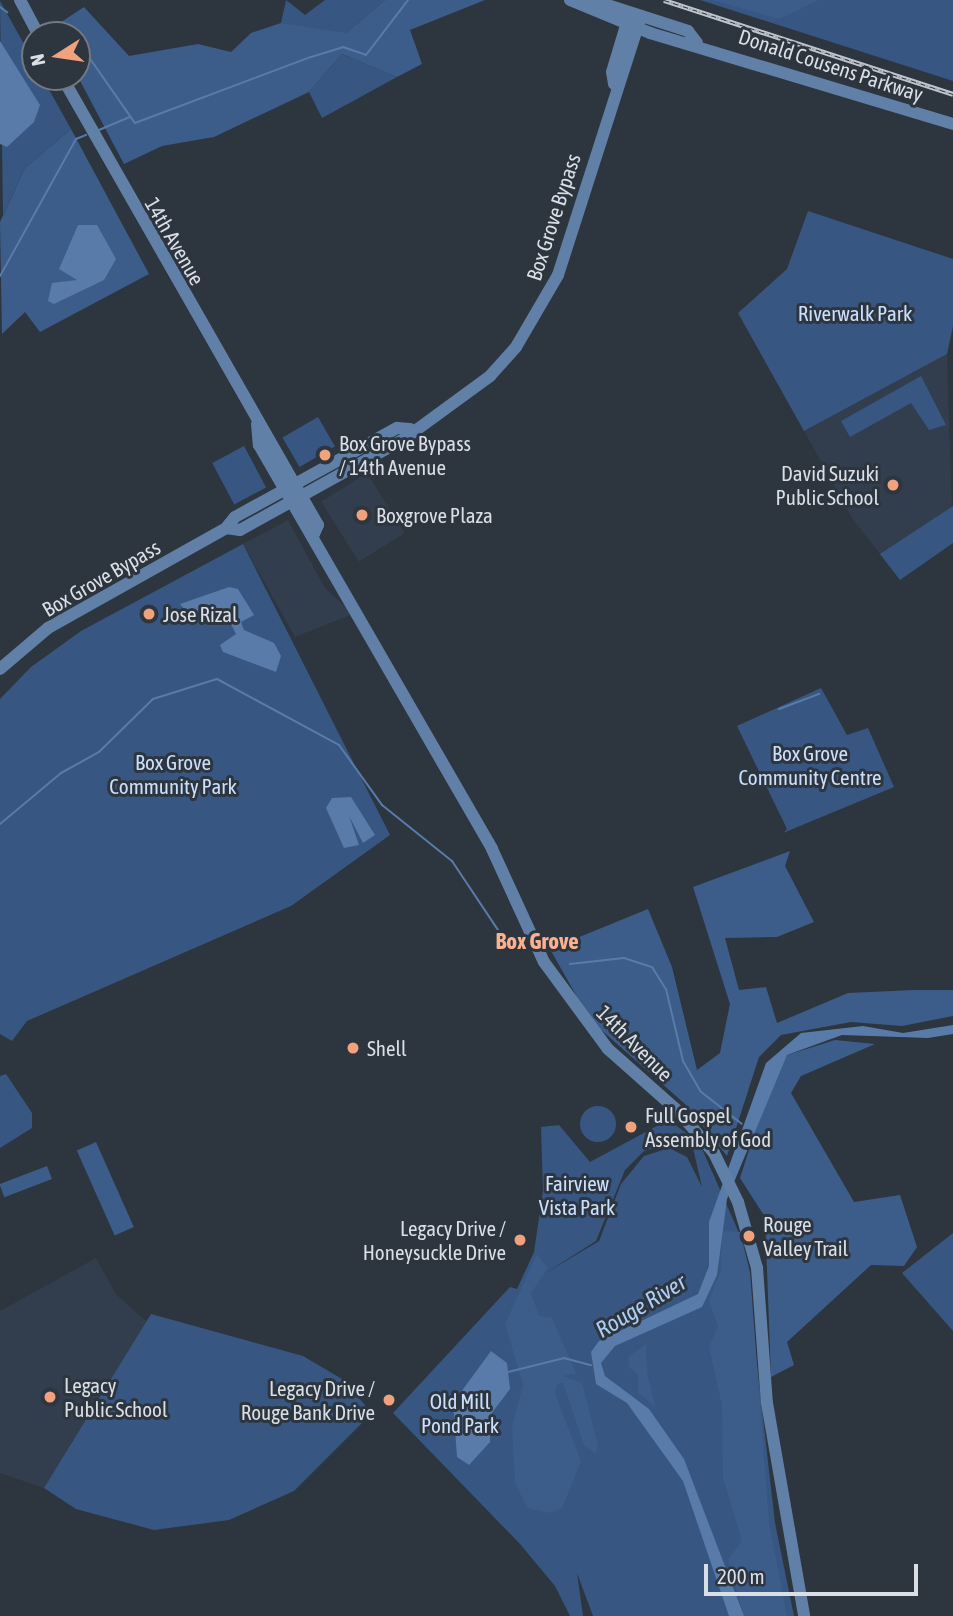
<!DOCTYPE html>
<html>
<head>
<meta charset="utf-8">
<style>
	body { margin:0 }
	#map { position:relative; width:953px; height:1616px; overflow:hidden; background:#2d353f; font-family:"Asap Condensed",sans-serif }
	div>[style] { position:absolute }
	.built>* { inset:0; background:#323d4d; transform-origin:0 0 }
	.green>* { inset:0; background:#375782; transform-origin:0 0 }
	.round { border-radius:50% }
	.forest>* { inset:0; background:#3c5d89; transform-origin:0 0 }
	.water>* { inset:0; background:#587ba9 }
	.stream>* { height:2px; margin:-1px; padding:0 1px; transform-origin:1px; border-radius:1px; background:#587ba9 }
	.secondary>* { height:12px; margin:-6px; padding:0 6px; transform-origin:6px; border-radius:6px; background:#6180a7 }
	.rail>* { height:4.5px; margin-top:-2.25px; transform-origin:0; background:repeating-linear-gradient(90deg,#2d353f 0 5px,#bfc5cc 0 10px); box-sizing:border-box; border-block:2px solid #bfc5cc }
	.dots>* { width:19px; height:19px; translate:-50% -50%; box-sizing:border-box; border:4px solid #2d353f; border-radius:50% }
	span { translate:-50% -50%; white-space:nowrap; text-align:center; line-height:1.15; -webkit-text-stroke:6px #2d353f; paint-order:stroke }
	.street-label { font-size:21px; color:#dadfe6 }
	.park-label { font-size:21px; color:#cbe0fc }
	.poi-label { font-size:21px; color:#dadfe6 }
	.left { translate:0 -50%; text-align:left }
	.right { translate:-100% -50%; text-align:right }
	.neighbourhood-label { font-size:23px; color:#fcb18e; font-weight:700 }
	.water-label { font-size:23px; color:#aecdf6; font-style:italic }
	.north { position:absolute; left:21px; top:21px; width:70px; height:70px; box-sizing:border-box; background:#2d353f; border:2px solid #727982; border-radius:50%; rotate:258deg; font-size:19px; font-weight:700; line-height:28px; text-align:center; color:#dadfe6 }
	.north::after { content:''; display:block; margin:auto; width:24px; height:32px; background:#f1a17c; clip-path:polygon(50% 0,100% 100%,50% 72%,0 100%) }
	.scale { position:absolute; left:704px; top:1564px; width:214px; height:32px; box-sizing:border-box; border:4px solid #dadfe6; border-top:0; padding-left:9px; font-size:21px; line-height:24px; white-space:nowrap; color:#dadfe6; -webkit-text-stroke:5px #2d353f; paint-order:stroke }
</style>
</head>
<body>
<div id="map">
	<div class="built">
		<i style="clip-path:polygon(947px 354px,953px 543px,900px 580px,852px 518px,804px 431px)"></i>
		<i style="left:367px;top:473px;width:71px;height:54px;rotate:58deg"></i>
		<i style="clip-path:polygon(288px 520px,325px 588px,353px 614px,295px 637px,243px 544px)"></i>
		<i style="clip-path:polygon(96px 1258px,116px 1294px,147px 1322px,44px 1488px,0 1473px,0 1311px)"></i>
	</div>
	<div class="green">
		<i style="clip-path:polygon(286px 0,305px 15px,325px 0,385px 0,346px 33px,322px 33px,281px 23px)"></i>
		<i style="clip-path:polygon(700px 0,953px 0,953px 81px)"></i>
		<i style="clip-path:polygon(0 1px,35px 64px,35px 77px,42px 77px,71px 129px,25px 168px,3px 215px)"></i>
		<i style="clip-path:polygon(342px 54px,397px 77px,322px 118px,309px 92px)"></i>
		<i style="clip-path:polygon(808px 211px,953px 259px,953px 326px,947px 354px,804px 431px,738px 313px,787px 269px)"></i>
		<i style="clip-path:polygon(921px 376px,946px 425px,929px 430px,911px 403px,850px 437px,841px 421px)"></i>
		<i style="left:318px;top:417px;width:34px;height:41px;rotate:60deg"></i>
		<i style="left:244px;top:446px;width:47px;height:36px;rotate:62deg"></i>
		<i style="clip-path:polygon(953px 506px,953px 543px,900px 580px,880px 554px)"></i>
		<i style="clip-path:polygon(243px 544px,390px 835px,291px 906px,27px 1021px,12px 1041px,0 1034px,0 699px,31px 667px,81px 631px)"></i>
		<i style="clip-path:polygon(821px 688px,847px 735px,868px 728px,894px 787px,783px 833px,787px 829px,737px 726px)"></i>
		<i style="clip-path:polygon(6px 1074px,32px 1113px,32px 1128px,0 1148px,0 1076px)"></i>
		<i class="round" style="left:580px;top:1106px;width:36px;height:36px"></i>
		<i style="clip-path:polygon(evenodd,668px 1120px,699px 1142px,743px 1242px,775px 1523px,794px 1616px,593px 1616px,577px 1573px,583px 1616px,570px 1616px,555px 1586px,520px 1544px,393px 1413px,510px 1287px,517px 1289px,534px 1252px,543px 1191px,541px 1127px,559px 1125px,590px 1162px,668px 1120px,679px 1140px,693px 1148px,702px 1187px,687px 1157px,669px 1148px,644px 1156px,621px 1184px,599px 1241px,544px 1274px,596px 1241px,625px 1170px,644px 1151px,679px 1140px)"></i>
		<i style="clip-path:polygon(953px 1233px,953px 1331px,902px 1273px)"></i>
		<i style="clip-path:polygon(151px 1314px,303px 1356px,342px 1379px,372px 1413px,294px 1491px,229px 1520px,154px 1530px,76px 1509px,44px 1488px)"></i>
	</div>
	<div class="forest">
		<i style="clip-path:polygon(385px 0,485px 0,410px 30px,422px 64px,397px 77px,342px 54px,309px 92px,214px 137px,162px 146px,124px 164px,77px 75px,77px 35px,55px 35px,52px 28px,84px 7px,129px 56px,198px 44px,231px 52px,251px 33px,281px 23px,346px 33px)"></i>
		<i style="clip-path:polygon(712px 0,819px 0,779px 19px)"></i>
		<i style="clip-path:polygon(71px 129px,149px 274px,40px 332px,25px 312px,2px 334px,0 222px,25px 168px)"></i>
		<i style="clip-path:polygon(790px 851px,785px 866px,814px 922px,777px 937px,725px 938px,739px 990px,766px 987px,777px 1023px,848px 993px,915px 990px,953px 990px,953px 1016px,902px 1026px,851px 1022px,781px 1035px,759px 1057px,727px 1156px,685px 1104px,590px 1020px,550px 949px,648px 909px,672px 967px,697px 1070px,720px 1053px,730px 1004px,693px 887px)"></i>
		<i style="clip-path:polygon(835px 1040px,875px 1044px,801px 1076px,791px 1093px,854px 1202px,900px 1195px,917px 1247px,904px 1266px,871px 1265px,787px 1342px,794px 1365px,771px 1377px,765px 1217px,740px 1178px,770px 1085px,787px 1055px)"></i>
		<i style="left:96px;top:1142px;width:93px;height:21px;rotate:66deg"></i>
		<i style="left:47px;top:1166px;width:14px;height:51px;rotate:69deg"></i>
		<i style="clip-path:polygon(722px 1231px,740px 1232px,750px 1272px,769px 1523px,787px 1616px,744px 1616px,728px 1560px,742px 1541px,723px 1478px,722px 1405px,709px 1347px,718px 1326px,709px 1301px,721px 1270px)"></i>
		<i style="clip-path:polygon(537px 1254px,548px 1268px,531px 1293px,539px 1316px,552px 1318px,576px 1373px,563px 1376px,582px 1383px,598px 1445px,596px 1454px,584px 1445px,563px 1383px,557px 1384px,555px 1394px,581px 1461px,562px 1508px,550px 1513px,527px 1508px,515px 1482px,512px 1427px,523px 1385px,505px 1324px)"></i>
		<i style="clip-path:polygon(646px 1344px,647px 1372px,655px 1407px,638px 1392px,638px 1375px,629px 1367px,628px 1357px)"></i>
	</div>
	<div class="water">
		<i style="clip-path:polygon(0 41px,40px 105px,34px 122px,7px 147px,0 144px)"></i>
		<i style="clip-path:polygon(78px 225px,97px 225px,116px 259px,104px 280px,54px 304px,48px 301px,52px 283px,77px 280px,59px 269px)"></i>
		<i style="clip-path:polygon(229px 587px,238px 589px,254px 615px,241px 622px,244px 630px,274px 643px,281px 656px,276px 672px,223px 652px,220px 645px,236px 634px,231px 624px,196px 623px,180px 604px)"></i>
		<i style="clip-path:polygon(351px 797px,375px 835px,363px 843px,349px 816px,359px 845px,344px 848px,326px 808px,332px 798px)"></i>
		<i style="clip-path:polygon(953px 1025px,953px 1034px,928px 1038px,842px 1035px,787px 1055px,727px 1199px,717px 1275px,702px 1307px,615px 1346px,601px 1363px,605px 1376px,649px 1409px,684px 1459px,744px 1616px,729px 1616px,683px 1481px,627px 1403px,596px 1384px,591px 1352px,599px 1341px,698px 1294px,709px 1266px,709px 1222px,766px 1063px,801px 1033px,863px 1026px,903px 1033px)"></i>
		<i style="clip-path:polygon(491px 1351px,507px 1363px,510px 1389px,491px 1414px,490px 1442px,469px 1465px,457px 1457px,453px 1403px)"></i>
	</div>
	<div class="stream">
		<i style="left:0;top:7px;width:9px;rotate:36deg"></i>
		<i style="left:65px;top:25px;width:13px;rotate:51deg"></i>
		<i style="left:77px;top:40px;width:101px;rotate:55.1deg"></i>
		<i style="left:135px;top:123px;width:188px;rotate:-20.6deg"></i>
		<i style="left:311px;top:57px;width:34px;rotate:-17deg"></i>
		<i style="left:343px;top:47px;width:24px;rotate:19deg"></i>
		<i style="left:366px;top:55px;width:69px;rotate:-52.6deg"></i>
		<i style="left:99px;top:130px;width:34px;rotate:-23deg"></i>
		<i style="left:0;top:276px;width:157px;rotate:-61deg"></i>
		<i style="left:76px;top:139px;width:11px;rotate:-22deg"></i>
		<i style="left:779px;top:709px;width:43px;rotate:-20.6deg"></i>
		<i style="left:0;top:824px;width:80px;rotate:-39.9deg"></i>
		<i style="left:61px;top:773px;width:43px;rotate:-28.9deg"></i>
		<i style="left:99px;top:752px;width:76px;rotate:-44.5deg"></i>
		<i style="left:153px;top:699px;width:67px;rotate:-17.4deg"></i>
		<i style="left:217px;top:679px;width:139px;rotate:28.4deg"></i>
		<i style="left:339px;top:745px;width:74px;rotate:54.4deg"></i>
		<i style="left:382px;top:805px;width:90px;rotate:38.7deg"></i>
		<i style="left:452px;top:861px;width:90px;rotate:56.3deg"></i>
		<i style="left:570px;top:964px;width:54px;rotate:-6.3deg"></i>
		<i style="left:624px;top:958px;width:29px;rotate:18deg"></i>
		<i style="left:652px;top:967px;width:26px;rotate:58deg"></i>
		<i style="left:666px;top:989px;width:74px;rotate:76.7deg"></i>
		<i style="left:683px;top:1061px;width:34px;rotate:60deg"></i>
		<i style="left:700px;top:1091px;width:53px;rotate:38.2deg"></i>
		<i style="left:508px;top:1372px;width:58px;rotate:-14deg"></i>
		<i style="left:564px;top:1358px;width:28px;rotate:15deg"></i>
	</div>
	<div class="secondary">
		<i style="left:20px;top:0;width:40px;rotate:62deg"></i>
		<i style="left:570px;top:0;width:87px;rotate:22.4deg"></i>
		<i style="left:650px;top:33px;width:316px;rotate:16.7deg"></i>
		<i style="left:592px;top:0;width:101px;rotate:17.9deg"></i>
		<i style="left:688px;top:31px;width:15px;rotate:53deg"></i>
		<i style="left:62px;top:77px;width:516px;rotate:60.26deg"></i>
		<i style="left:318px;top:525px;width:10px;rotate:114deg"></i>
		<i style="left:614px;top:84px;width:12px;rotate:-99deg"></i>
		<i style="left:612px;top:72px;width:55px;rotate:-73.2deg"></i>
		<i style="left:257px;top:424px;width:21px;rotate:85deg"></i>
		<i style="left:259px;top:445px;width:466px;rotate:60deg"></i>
		<i style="left:492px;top:849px;width:124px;rotate:65.3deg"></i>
		<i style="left:544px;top:962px;width:108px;rotate:53.7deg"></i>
		<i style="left:608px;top:1049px;width:95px;rotate:41.6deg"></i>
		<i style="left:679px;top:1112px;width:54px;rotate:49.5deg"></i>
		<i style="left:714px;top:1153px;width:55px;rotate:63.9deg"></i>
		<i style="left:738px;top:1202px;width:69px;rotate:73.9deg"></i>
		<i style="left:757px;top:1268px;width:135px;rotate:85.8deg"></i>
		<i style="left:767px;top:1403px;width:216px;rotate:80.1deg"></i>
		<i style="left:226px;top:528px;width:14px;rotate:8deg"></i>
		<i style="left:240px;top:530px;width:188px;rotate:-29deg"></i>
		<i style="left:404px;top:439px;width:107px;rotate:-36.2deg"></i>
		<i style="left:490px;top:376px;width:39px;rotate:-48deg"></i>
		<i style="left:516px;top:347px;width:83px;rotate:-59.7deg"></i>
		<i style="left:558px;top:275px;width:272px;rotate:-72.2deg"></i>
		<i style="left:0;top:669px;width:63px;rotate:-40.5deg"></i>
		<i style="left:48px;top:628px;width:204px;rotate:-29.3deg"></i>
		<i style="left:226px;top:528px;width:14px;rotate:-51deg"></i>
		<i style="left:235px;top:517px;width:185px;rotate:-28.8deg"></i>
		<i style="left:397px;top:428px;width:13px;rotate:4deg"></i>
	</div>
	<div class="rail">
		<i style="left:664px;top:0;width:304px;rotate:18deg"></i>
	</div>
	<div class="dots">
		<i style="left:325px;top:455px;background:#f1a17c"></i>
		<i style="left:893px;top:485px;background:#f1a17c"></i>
		<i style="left:362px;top:515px;background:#f1a17c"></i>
		<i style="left:149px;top:614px;background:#f1a17c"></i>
		<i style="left:353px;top:1048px;background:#f1a17c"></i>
		<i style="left:631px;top:1127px;background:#f1a17c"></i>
		<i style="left:749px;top:1236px;background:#f1a17c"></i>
		<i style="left:520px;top:1240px;background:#f1a17c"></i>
		<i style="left:50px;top:1397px;background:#f1a17c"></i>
		<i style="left:389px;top:1400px;background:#f1a17c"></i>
	</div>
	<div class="street-label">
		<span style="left:831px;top:65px;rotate:18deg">Donald Cousens Parkway</span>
		<span style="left:553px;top:217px;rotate:-72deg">Box Grove Bypass</span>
		<span style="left:175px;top:241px;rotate:60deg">14th Avenue</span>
		<span style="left:101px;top:578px;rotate:-30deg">Box Grove Bypass</span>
		<span style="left:635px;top:1043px;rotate:45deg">14th Avenue</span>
	</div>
	<div class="park-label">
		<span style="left:855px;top:313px">Riverwalk Park</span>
		<span style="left:810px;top:765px">Box Grove<br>Community Centre</span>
		<span style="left:173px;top:774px">Box Grove<br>Community Park</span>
		<span style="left:577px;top:1195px">Fairview<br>Vista Park</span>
		<span style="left:460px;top:1413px">Old Mill<br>Pond Park</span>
	</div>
	<div class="poi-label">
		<span class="left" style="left:339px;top:455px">Box Grove Bypass<br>/ 14th Avenue</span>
		<span class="right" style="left:879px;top:485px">David Suzuki<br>Public School</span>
		<span class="left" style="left:376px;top:515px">Boxgrove Plaza</span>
		<span class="left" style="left:163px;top:614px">Jose Rizal</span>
		<span class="left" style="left:367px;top:1048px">Shell</span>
		<span class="left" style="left:645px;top:1127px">Full Gospel<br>Assembly of God</span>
		<span class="left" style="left:763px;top:1236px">Rouge<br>Valley Trail</span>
		<span class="right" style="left:506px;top:1240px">Legacy Drive /<br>Honeysuckle Drive</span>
		<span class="left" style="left:64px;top:1397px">Legacy<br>Public School</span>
		<span class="right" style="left:375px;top:1400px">Legacy Drive /<br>Rouge Bank Drive</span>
	</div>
	<div class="neighbourhood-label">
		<span style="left:537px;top:941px">Box Grove</span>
	</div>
	<div class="water-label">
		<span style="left:641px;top:1306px;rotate:-31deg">Rouge River</span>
	</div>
	<div class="north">N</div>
	<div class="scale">200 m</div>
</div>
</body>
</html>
